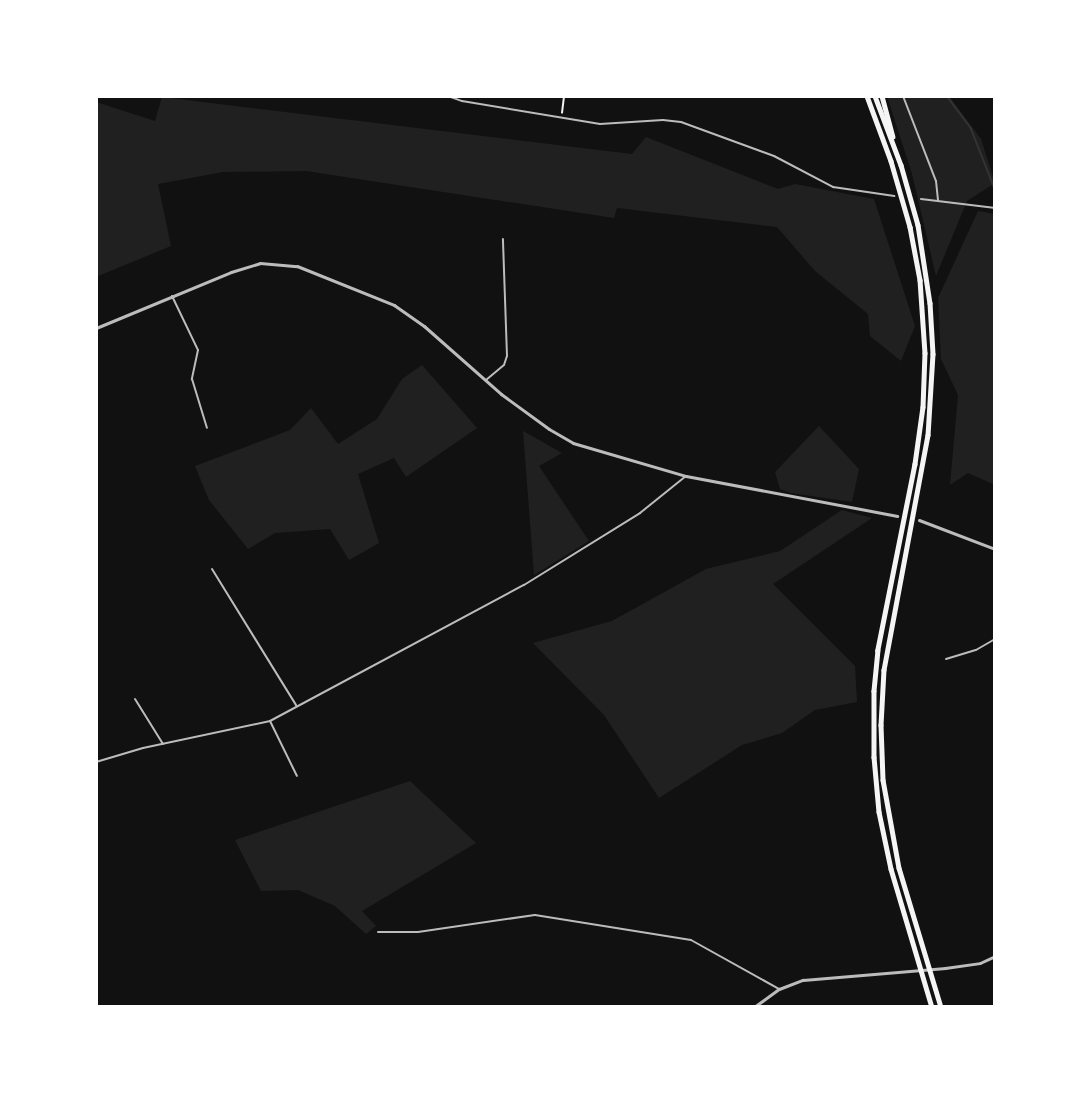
<!DOCTYPE html>
<html>
<head>
<meta charset="utf-8">
<style>
	body { margin:0 }
	#map { position:relative; width:1091px; height:1103px; overflow:hidden; background:#111; font-family:Figtree,sans-serif }
	div>[style] { position:absolute }
	.green>* { inset:0; background:#202020 }
	.stream>* { height:1.5px; margin:-0.75px; padding:0 0.75px; transform-origin:0.75px; border-radius:0.75px; background:#333 }
	.path>* { height:1.5px; margin:-0.75px; padding:0 0.75px; transform-origin:0.75px; border-radius:0.75px; background:#f5f5f5 }
	.minor>* { height:2px; margin:-1px; padding:0 1px; transform-origin:1px; border-radius:1px; background:#bcbcbc }
	.tertiary>* { height:3px; margin:-1.5px; padding:0 1.5px; transform-origin:1.5px; border-radius:1.5px; background:#bcbcbc }
	.motorway>* { height:4.5px; margin:-2.25px; padding:0 2.25px; transform-origin:2.25px; border-radius:2.25px; background:#f5f5f5 }
	span { translate:-50% -50%; white-space:nowrap; text-align:center; line-height:1.15; -webkit-text-stroke:5px #fff; paint-order:stroke }
	.frame { position:absolute; inset:0; border:98px solid #fff; pointer-events:none }
</style>
</head>
<body>
<div id="map">
	<div class="green">
		<i style="clip-path:polygon(887px 96px,949px 96px,981px 139px,995px 183px,967px 201px,936px 276px,912px 174px)"></i>
		<i style="clip-path:polygon(162px 97px,632px 154px,646px 137px,778px 189px,795px 184px,874px 199px,915px 326px,901px 361px,870px 336px,868px 314px,815px 271px,777px 227px,617px 208px,614px 218px,306px 171px,223px 172px,158px 184px,171px 246px,96px 277px,96px 102px,155px 121px)"></i>
		<i style="clip-path:polygon(978px 211px,995px 214px,995px 485px,968px 473px,950px 485px,958px 395px,941px 359px,938px 298px)"></i>
		<i style="clip-path:polygon(422px 365px,477px 428px,406px 477px,394px 458px,358px 474px,379px 543px,349px 560px,330px 529px,275px 533px,248px 549px,209px 500px,195px 466px,290px 430px,311px 408px,338px 444px,377px 419px,402px 379px)"></i>
		<i style="clip-path:polygon(819px 426px,859px 469px,852px 502px,791px 493px,780px 489px,775px 472px)"></i>
		<i style="clip-path:polygon(523px 431px,562px 453px,539px 466px,589px 541px,534px 575px)"></i>
		<i style="clip-path:polygon(842px 510px,872px 518px,773px 584px,855px 666px,857px 702px,815px 710px,782px 733px,742px 745px,659px 798px,604px 715px,533px 643px,612px 621px,706px 569px,780px 551px)"></i>
		<i style="clip-path:polygon(410px 781px,476px 843px,362px 911px,376px 926px,366px 934px,335px 906px,298px 890px,261px 891px,235px 840px)"></i>
	</div>
	<div class="stream">
		<i style="left:947px;top:96px;width:40px;rotate:53deg"></i>
		<i style="left:971px;top:128px;width:66px;rotate:68.5deg"></i>
	</div>
	<div class="path">
		<i style="left:562px;top:113px;width:17px;rotate:-83deg"></i>
	</div>
	<div class="minor">
		<i style="left:448px;top:96px;width:15px;rotate:20deg"></i>
		<i style="left:462px;top:101px;width:140px;rotate:9.5deg"></i>
		<i style="left:600px;top:124px;width:63px;rotate:-3.6deg"></i>
		<i style="left:663px;top:120px;width:18px;rotate:6deg"></i>
		<i style="left:681px;top:122px;width:99px;rotate:20.1deg"></i>
		<i style="left:774px;top:156px;width:67px;rotate:27.7deg"></i>
		<i style="left:833px;top:187px;width:62px;rotate:8.4deg"></i>
		<i style="left:903px;top:96px;width:91px;rotate:68.8deg"></i>
		<i style="left:936px;top:181px;width:20px;rotate:84deg"></i>
		<i style="left:921px;top:199px;width:75px;rotate:6.9deg"></i>
		<i style="left:172px;top:296px;width:60px;rotate:64.3deg"></i>
		<i style="left:198px;top:350px;width:30px;rotate:102deg"></i>
		<i style="left:192px;top:379px;width:51px;rotate:73deg"></i>
		<i style="left:486px;top:380px;width:23px;rotate:-40deg"></i>
		<i style="left:504px;top:365px;width:9px;rotate:-72deg"></i>
		<i style="left:507px;top:356px;width:117px;rotate:-92deg"></i>
		<i style="left:212px;top:569px;width:160px;rotate:58.3deg"></i>
		<i style="left:946px;top:659px;width:31px;rotate:-17deg"></i>
		<i style="left:976px;top:650px;width:22px;rotate:-30deg"></i>
		<i style="left:135px;top:699px;width:53px;rotate:58.1deg"></i>
		<i style="left:270px;top:721px;width:61px;rotate:63.9deg"></i>
		<i style="left:96px;top:762px;width:49px;rotate:-16.6deg"></i>
		<i style="left:143px;top:748px;width:130px;rotate:-12deg"></i>
		<i style="left:270px;top:721px;width:288px;rotate:-28.2deg"></i>
		<i style="left:524px;top:585px;width:137px;rotate:-31.8deg"></i>
		<i style="left:640px;top:513px;width:59px;rotate:-38.8deg"></i>
		<i style="left:378px;top:932px;width:40px"></i>
		<i style="left:418px;top:932px;width:118px;rotate:-8.3deg"></i>
		<i style="left:535px;top:915px;width:158px;rotate:9.1deg"></i>
		<i style="left:691px;top:940px;width:101px;rotate:29.1deg"></i>
	</div>
	<div class="tertiary">
		<i style="left:96px;top:328px;width:146px;rotate:-22.5deg"></i>
		<i style="left:231px;top:272px;width:30px;rotate:-17deg"></i>
		<i style="left:260px;top:263px;width:37px;rotate:5deg"></i>
		<i style="left:297px;top:266px;width:105px;rotate:21.9deg"></i>
		<i style="left:394px;top:305px;width:37px;rotate:35deg"></i>
		<i style="left:424px;top:326px;width:103px;rotate:41.4deg"></i>
		<i style="left:501px;top:394px;width:59px;rotate:36.1deg"></i>
		<i style="left:549px;top:429px;width:28px;rotate:30deg"></i>
		<i style="left:573px;top:443px;width:118px;rotate:16.3deg"></i>
		<i style="left:686px;top:476px;width:215px;rotate:10.7deg"></i>
		<i style="left:919px;top:520px;width:81px;rotate:20.9deg"></i>
		<i style="left:754px;top:1007px;width:31px;rotate:-36deg"></i>
		<i style="left:779px;top:989px;width:26px;rotate:-21deg"></i>
		<i style="left:803px;top:980px;width:143px;rotate:-4.8deg"></i>
		<i style="left:945px;top:968px;width:35px;rotate:-8deg"></i>
		<i style="left:980px;top:963px;width:17px;rotate:-25deg"></i>
	</div>
	<div class="motorway">
		<i style="left:867px;top:96px;width:69px;rotate:69.7deg"></i>
		<i style="left:891px;top:161px;width:69px;rotate:73.9deg"></i>
		<i style="left:910px;top:227px;width:54px;rotate:79.3deg"></i>
		<i style="left:920px;top:280px;width:73px;rotate:86.1deg"></i>
		<i style="left:925px;top:353px;width:54px;rotate:92.1deg"></i>
		<i style="left:923px;top:407px;width:58px;rotate:98deg"></i>
		<i style="left:915px;top:464px;width:190px;rotate:101.3deg"></i>
		<i style="left:878px;top:650px;width:41px;rotate:95.6deg"></i>
		<i style="left:874px;top:691px;width:66px;rotate:90deg"></i>
		<i style="left:874px;top:757px;width:55px;rotate:84.8deg"></i>
		<i style="left:879px;top:812px;width:58px;rotate:78.1deg"></i>
		<i style="left:891px;top:869px;width:144px;rotate:73.5deg"></i>
		<i style="left:875px;top:96px;width:74px;rotate:69.4deg"></i>
		<i style="left:901px;top:165px;width:62px;rotate:74.2deg"></i>
		<i style="left:918px;top:225px;width:79px;rotate:81.3deg"></i>
		<i style="left:930px;top:303px;width:51px;rotate:86.6deg"></i>
		<i style="left:933px;top:354px;width:81px;rotate:93.5deg"></i>
		<i style="left:928px;top:435px;width:239px;rotate:100.6deg"></i>
		<i style="left:884px;top:670px;width:55px;rotate:93.1deg"></i>
		<i style="left:881px;top:725px;width:55px;rotate:87.9deg"></i>
		<i style="left:883px;top:780px;width:89px;rotate:79.7deg"></i>
		<i style="left:899px;top:868px;width:145px;rotate:73.2deg"></i>
		<i style="left:882px;top:96px;width:42px;rotate:75deg"></i>
	</div>
	<div class="frame"></div>
</div>
</body>
</html>
